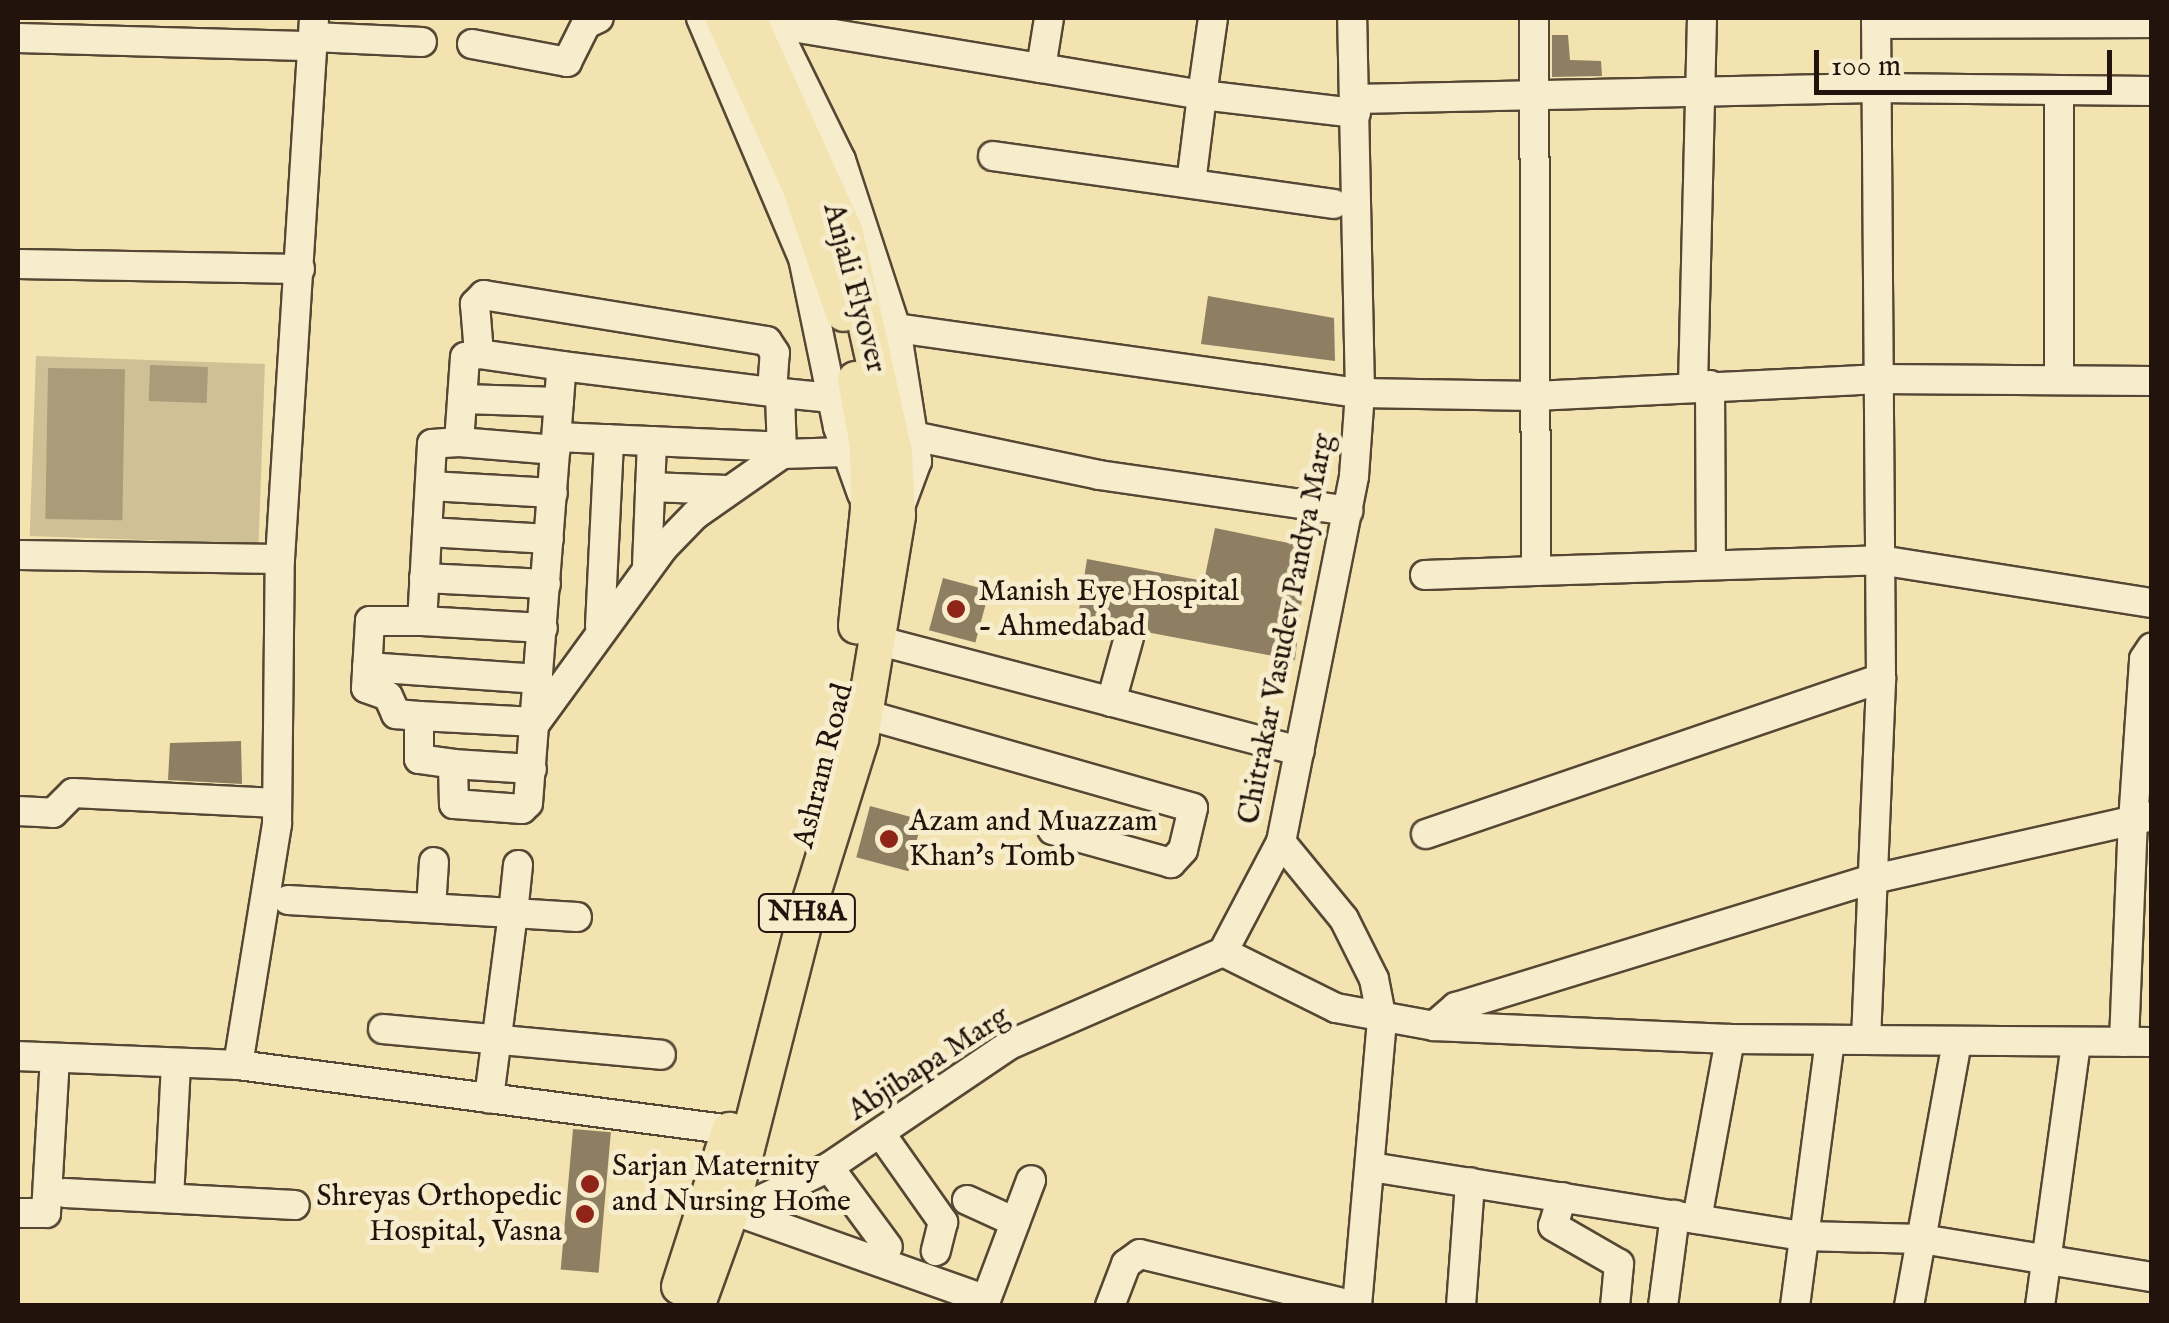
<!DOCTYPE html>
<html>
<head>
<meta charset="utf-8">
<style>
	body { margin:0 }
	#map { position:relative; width:2169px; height:1323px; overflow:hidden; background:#f2e3b1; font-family:"IM FELL English",serif }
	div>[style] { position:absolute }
	.green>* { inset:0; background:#cfc095; transform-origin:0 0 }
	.water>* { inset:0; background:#ab9c79; transform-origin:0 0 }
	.building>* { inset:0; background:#8e7f62; transform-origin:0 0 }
	.roads { filter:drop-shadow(2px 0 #564735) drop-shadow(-2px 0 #564735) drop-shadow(0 2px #564735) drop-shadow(0 -2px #564735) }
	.minor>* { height:28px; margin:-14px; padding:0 14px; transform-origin:14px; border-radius:14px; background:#f7edcc }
	.major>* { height:35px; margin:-17.5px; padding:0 17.5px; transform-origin:17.5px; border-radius:17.5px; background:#f2e3b1 }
	.dots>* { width:28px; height:28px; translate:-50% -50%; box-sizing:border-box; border:5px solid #f7edcc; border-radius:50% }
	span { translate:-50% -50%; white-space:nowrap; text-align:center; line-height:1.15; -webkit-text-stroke:10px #f7edcc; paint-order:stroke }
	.shield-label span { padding:2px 8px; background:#f7edcc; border:2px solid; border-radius:8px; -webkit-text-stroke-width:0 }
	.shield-label { font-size:28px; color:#22130c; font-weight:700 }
	.street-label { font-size:30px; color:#22130c }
	.poi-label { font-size:30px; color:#22130c }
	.left { translate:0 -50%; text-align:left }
	.right { translate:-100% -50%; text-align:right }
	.frame { position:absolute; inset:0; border:20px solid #22130c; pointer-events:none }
	.scale { position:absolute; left:1814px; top:50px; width:298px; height:45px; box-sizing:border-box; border:5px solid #22130c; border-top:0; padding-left:12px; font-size:30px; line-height:35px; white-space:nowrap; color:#22130c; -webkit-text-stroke:8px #f7edcc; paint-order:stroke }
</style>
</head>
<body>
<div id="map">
	<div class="green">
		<i style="left:36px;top:356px;width:229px;height:180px;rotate:2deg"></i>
	</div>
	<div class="water">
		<i style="left:150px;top:365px;width:58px;height:36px;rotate:2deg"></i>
		<i style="left:48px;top:368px;width:77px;height:151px;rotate:1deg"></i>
	</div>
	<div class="building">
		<i style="clip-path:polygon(1552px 35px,1568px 35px,1570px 60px,1601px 61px,1602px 76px,1552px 77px)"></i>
		<i style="clip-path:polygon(1208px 296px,1334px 318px,1335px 361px,1201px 344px)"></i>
		<i style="clip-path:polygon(1215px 528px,1308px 547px,1295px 660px,1146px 632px,1133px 620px,1078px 616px,1087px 559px,1204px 581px)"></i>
		<i style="left:943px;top:578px;width:48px;height:54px;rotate:15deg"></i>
		<i style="clip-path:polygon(241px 741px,242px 784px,168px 780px,170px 743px)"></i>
		<i style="left:870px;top:806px;width:54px;height:53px;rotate:15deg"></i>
		<i style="left:573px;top:1129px;width:38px;height:141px;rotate:5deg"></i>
	</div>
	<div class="roads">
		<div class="minor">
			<i style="left:701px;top:18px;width:261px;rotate:67deg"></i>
			<i style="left:803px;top:258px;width:173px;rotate:78.3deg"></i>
			<i style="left:838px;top:427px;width:71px;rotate:70.3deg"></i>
			<i style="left:771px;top:18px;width:158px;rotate:63.8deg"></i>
			<i style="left:841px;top:160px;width:177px;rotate:71.9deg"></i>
			<i style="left:896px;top:328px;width:135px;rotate:81deg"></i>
			<i style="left:917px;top:461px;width:49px;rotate:110.3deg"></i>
			<i style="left:1213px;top:18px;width:78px;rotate:98.1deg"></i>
			<i style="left:1202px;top:95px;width:155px;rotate:6.7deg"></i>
			<i style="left:1534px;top:18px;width:553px;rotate:89.79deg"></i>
			<i style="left:1536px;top:571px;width:344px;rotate:-1.8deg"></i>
			<i style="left:1880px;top:560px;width:275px;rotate:9deg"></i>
			<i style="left:774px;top:24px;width:271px;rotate:9.4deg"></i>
			<i style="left:1041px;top:68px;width:51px;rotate:-80.9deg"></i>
			<i style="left:1876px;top:24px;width:276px;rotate:-0.2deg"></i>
			<i style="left:313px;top:37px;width:109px;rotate:2.6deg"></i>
			<i style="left:18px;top:38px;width:295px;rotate:1.6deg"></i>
			<i style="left:472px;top:44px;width:97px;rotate:10.7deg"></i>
			<i style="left:567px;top:62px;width:42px;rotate:-63.4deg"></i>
			<i style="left:586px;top:24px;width:14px;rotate:-25deg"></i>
			<i style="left:1041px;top:68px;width:163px;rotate:9.5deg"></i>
			<i style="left:1202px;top:95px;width:89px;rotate:97.1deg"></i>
			<i style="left:1355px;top:99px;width:521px;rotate:-1.21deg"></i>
			<i style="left:1876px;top:88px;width:276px;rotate:0.6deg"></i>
			<i style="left:993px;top:156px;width:344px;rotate:8deg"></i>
			<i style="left:18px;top:264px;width:282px;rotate:1deg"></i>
			<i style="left:896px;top:328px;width:469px;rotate:8deg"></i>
			<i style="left:1360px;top:393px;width:175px;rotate:1deg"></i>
			<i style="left:1535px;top:396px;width:342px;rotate:-2.8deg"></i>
			<i style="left:1877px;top:379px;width:275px;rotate:0.4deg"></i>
			<i style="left:479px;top:354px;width:14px;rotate:168deg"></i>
			<i style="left:465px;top:357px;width:85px;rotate:94deg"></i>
			<i style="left:459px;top:442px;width:27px;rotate:176deg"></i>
			<i style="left:432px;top:444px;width:177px;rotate:93.2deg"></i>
			<i style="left:422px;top:621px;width:52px;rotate:180deg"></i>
			<i style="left:370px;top:621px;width:67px;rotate:93.4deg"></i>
			<i style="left:366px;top:688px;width:23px;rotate:20deg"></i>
			<i style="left:388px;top:696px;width:20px;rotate:66deg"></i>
			<i style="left:396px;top:714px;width:23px;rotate:5deg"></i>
			<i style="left:419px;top:716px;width:43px;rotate:90deg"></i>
			<i style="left:419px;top:759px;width:34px;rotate:8deg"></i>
			<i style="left:453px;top:764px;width:40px;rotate:88.6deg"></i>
			<i style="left:454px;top:804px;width:68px;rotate:4.2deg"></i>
			<i style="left:522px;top:809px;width:8px;rotate:-45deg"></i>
			<i style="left:528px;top:803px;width:438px;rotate:-85.6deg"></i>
			<i style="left:2059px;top:380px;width:290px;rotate:-90deg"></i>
			<i style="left:1710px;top:385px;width:180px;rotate:89.7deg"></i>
			<i style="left:1693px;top:386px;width:368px;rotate:-88.6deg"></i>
			<i style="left:772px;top:392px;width:39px;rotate:-86deg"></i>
			<i style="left:775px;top:353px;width:14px;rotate:-124deg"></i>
			<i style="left:767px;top:341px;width:287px;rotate:-170.8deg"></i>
			<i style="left:484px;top:295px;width:13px;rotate:135deg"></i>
			<i style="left:475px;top:304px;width:50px;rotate:85.4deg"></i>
			<i style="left:479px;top:354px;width:84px;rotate:8.2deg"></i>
			<i style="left:562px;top:366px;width:212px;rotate:7.1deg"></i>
			<i style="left:772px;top:392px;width:60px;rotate:5.7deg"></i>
			<i style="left:462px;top:399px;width:97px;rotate:1.8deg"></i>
			<i style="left:913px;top:436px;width:190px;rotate:11.8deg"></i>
			<i style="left:1099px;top:475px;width:252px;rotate:8.2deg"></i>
			<i style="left:557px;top:437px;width:225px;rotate:2.5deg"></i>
			<i style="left:459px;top:442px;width:97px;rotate:4.7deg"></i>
			<i style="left:782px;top:454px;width:64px;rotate:-1.8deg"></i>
			<i style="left:430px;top:486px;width:123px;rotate:3.3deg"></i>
			<i style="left:650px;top:487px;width:77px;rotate:2.2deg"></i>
			<i style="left:427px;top:532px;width:122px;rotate:3.3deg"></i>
			<i style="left:18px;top:555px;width:262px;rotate:0.9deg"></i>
			<i style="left:647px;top:566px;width:125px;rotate:-87.7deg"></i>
			<i style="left:1425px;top:575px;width:111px;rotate:-2.1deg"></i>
			<i style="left:424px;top:578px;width:122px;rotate:2.8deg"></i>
			<i style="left:422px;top:621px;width:121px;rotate:3.3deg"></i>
			<i style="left:600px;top:626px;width:187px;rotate:-87.2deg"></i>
			<i style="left:876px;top:640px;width:438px;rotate:14.7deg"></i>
			<i style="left:367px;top:667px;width:172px;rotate:4deg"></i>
			<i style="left:1111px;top:702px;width:67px;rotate:-74.5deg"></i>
			<i style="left:864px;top:714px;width:342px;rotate:15.9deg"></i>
			<i style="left:1193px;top:808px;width:43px;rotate:103.4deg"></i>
			<i style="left:1183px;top:850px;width:18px;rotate:133deg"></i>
			<i style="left:1171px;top:863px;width:123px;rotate:-164.5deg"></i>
			<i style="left:419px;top:716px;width:117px;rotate:2.9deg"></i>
			<i style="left:537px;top:721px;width:214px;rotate:-53.9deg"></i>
			<i style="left:663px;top:548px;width:46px;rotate:-45.9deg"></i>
			<i style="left:695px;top:515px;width:106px;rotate:-35deg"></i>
			<i style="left:782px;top:454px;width:61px;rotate:-91.9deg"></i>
			<i style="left:453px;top:764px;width:79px;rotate:3.6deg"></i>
			<i style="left:18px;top:811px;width:35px;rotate:3deg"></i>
			<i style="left:53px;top:813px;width:28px;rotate:-45deg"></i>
			<i style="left:73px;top:793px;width:204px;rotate:2.8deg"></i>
			<i style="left:1426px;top:834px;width:481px;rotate:-18.9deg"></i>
			<i style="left:1281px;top:842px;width:99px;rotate:50.7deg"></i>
			<i style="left:1344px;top:919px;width:67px;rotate:63.4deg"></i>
			<i style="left:1374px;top:979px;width:42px;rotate:79deg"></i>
			<i style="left:1382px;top:1020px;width:287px;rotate:95deg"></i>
			<i style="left:518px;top:865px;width:48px;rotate:95.9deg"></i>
			<i style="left:513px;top:913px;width:64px;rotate:3.6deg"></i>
			<i style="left:288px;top:900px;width:225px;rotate:3.3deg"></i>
			<i style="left:513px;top:913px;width:187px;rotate:97.4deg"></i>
			<i style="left:431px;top:908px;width:46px;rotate:-86.3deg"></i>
			<i style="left:1223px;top:952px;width:124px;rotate:-62.2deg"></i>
			<i style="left:1281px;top:842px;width:373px;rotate:-78.7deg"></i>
			<i style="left:1354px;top:476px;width:83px;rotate:-85.9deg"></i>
			<i style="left:1360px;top:393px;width:375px;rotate:-91.2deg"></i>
			<i style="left:1223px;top:952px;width:126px;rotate:26.4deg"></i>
			<i style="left:1336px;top:1008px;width:100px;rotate:10.4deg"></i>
			<i style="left:1434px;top:1026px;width:296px;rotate:2.5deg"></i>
			<i style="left:1730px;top:1039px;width:422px;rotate:0.4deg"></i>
			<i style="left:1434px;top:1026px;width:29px;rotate:-41deg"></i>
			<i style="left:1456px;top:1007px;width:432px;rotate:-17.1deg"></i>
			<i style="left:1869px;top:880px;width:290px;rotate:-12.7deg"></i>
			<i style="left:383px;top:1029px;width:279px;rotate:5.3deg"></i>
			<i style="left:1866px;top:1040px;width:362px;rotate:-87.6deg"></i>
			<i style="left:1881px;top:678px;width:660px;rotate:-90.43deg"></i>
			<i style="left:2124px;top:1042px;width:220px;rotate:-87.7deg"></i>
			<i style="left:2133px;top:822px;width:163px;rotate:-86.1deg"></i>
			<i style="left:2144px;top:659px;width:14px;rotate:-56deg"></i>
			<i style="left:18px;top:1056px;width:220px;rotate:2.3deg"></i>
			<i style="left:238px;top:1065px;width:495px;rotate:7.5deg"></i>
			<i style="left:238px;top:1065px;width:244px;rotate:-80.8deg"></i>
			<i style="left:277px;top:824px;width:265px;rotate:-89.4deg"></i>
			<i style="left:280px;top:559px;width:542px;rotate:-86.4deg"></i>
			<i style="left:881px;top:1134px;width:108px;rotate:54.8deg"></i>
			<i style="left:943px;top:1222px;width:30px;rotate:104deg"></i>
			<i style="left:829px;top:1167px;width:99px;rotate:53.6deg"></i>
			<i style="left:1371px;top:1167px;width:438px;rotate:9.1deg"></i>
			<i style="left:1804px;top:1236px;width:118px;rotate:1.5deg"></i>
			<i style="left:1922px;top:1239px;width:233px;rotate:9.4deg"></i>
			<i style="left:65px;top:1193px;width:230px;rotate:3deg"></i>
			<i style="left:1562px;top:1197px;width:30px;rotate:107deg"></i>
			<i style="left:1553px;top:1226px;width:76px;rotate:29.9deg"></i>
			<i style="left:1619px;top:1264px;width:42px;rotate:95.4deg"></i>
			<i style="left:169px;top:1198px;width:135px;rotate:-87deg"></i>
			<i style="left:967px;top:1200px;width:53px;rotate:24.6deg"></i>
			<i style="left:738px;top:1212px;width:263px;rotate:19.5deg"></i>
			<i style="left:986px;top:1300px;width:128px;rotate:-69.4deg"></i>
			<i style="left:18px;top:1213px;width:28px"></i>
			<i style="left:46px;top:1213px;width:155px;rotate:-86.7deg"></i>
			<i style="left:729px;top:1215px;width:111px;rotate:-25.6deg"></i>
			<i style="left:829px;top:1167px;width:217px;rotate:-34.1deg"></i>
			<i style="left:1009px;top:1045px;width:233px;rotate:-23.5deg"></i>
			<i style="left:1697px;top:1219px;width:183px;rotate:-79.6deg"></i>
			<i style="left:1110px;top:1306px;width:45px;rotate:-69.1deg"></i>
			<i style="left:1126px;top:1264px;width:17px;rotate:-36deg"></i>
			<i style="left:1140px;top:1254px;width:221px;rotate:13.6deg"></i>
			<i style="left:1461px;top:1306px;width:124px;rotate:-85.8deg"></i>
			<i style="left:1663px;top:1306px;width:92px;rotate:-82.5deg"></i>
			<i style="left:1795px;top:1306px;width:268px;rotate:-82.5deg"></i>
			<i style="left:1909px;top:1306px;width:269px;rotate:-79.7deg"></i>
			<i style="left:2040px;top:1306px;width:266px;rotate:-82.2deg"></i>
		</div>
		<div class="major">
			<i style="left:723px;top:18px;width:187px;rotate:65.6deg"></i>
			<i style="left:800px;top:188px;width:132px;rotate:71deg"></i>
			<i style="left:855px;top:379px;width:68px;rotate:79.8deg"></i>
			<i style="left:867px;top:446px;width:63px;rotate:89.1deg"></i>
			<i style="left:868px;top:509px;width:117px;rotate:95.9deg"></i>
			<i style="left:679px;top:1286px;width:164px;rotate:-72.2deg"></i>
			<i style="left:696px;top:1306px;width:97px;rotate:-70.1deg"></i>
			<i style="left:729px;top:1215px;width:319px;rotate:-75.7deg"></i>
			<i style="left:808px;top:906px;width:175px;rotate:-72.7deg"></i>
			<i style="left:860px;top:739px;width:227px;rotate:-80.6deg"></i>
			<i style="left:897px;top:515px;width:63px;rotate:-92.7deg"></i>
			<i style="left:894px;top:452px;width:225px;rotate:-102.6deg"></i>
			<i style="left:845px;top:232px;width:235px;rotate:-114.4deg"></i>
		</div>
	</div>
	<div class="dots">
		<i style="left:956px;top:609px;background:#8f2418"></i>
		<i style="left:889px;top:839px;background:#8f2418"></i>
		<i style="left:590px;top:1184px;background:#8f2418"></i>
		<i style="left:585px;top:1214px;background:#8f2418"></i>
	</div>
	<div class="shield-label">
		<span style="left:807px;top:913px">NH8A</span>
	</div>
	<div class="street-label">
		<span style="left:854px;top:288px;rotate:75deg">Anjali Flyover</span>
		<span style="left:1287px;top:629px;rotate:-79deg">Chitrakar Vasudev Pandya Marg</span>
		<span style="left:824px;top:766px;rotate:-76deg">Ashram Road</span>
		<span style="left:929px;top:1064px;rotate:-33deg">Abjibapa Marg</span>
	</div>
	<div class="poi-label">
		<span class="left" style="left:978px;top:609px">Manish Eye Hospital<br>- Ahmedabad</span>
		<span class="left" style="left:909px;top:839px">Azam and Muazzam<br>Khan's Tomb</span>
		<span class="left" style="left:612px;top:1184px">Sarjan Maternity<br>and Nursing Home</span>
		<span class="right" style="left:562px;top:1214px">Shreyas Orthopedic<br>Hospital, Vasna</span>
	</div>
	<div class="frame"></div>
	<div class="scale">100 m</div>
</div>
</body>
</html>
